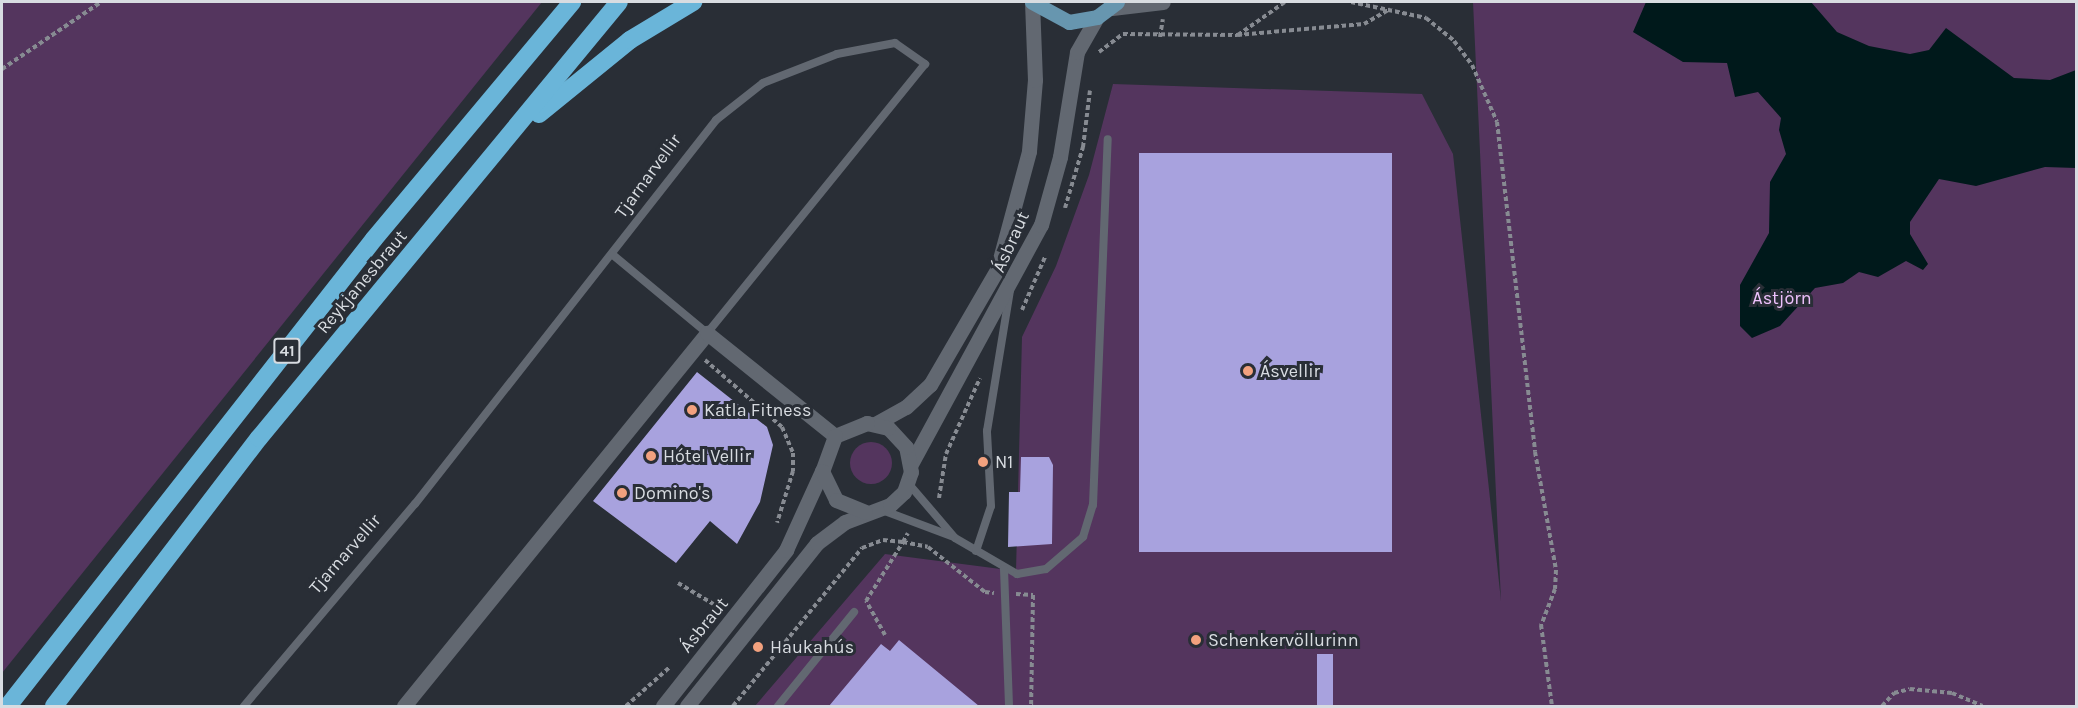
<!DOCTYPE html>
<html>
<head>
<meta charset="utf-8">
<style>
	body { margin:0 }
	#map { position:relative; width:2078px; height:708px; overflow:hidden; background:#292e36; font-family:Karla,sans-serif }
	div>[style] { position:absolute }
	.green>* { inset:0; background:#54355e }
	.round { border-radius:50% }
	.water>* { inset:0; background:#00191b }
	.building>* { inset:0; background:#a8a2de; transform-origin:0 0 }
	.path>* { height:4px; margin-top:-2px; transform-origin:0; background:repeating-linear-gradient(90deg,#878b92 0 4.5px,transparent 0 7.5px) }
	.lane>* { height:8px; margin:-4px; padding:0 4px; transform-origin:4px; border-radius:4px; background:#626871 }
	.street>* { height:15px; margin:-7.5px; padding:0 7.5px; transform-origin:7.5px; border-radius:7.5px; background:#626871 }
	.secondary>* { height:15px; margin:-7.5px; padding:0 7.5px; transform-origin:7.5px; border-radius:7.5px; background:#626871 }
	.primary>* { height:15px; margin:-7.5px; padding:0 7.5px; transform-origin:7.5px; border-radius:7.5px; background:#6796af }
	.highway>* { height:18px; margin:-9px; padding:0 9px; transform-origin:9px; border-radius:9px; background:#6ab5d9 }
	.dots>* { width:16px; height:16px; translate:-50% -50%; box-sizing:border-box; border:3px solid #292e36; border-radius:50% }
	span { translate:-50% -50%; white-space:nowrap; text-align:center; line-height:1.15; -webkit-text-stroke:6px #292e36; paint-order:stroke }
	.shield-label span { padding:2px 4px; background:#292e36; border:2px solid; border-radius:4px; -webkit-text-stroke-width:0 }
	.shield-label { font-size:16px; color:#d8dce1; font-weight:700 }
	.street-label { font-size:18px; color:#d8dce1 }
	.park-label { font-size:18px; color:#edc1fc }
	.poi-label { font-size:18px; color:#d8dce1 }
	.left { translate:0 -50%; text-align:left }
	.frame { position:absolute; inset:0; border:3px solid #d8dce1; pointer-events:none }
</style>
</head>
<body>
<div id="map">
	<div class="green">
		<i style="clip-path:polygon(2px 2px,542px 2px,2px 673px)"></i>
		<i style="clip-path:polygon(1473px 2px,2076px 2px,2076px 706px,755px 706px,885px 554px,1016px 571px,1022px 337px,1056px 266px,1089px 175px,1113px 84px,1422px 94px,1453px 154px,1501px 601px)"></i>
		<i class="round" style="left:850px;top:442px;width:42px;height:42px"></i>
	</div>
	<div class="water">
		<i style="clip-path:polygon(1646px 2px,1811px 2px,1837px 32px,1869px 46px,1910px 54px,1929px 50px,1946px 28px,2014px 78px,2050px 80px,2076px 70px,2076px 168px,2045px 167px,1976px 186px,1939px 179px,1910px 222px,1910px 234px,1928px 264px,1923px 270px,1906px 261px,1878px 277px,1859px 272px,1843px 283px,1815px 288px,1780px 326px,1752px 338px,1740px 326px,1740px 285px,1769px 233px,1770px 182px,1786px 154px,1779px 130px,1781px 118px,1758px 92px,1735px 97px,1727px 63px,1683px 62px,1633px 32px)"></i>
	</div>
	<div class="building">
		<i style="left:1139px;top:153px;width:253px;height:399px"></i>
		<i style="clip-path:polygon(697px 372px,767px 427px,773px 445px,760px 502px,737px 544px,710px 521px,676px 563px,593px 501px)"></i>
		<i style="clip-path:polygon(1021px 457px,1049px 457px,1053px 465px,1052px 544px,1008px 547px,1009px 492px,1020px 492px)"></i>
		<i style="clip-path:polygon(899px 640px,979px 706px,829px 706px,881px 644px,890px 651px)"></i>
		<i style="left:1317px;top:654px;width:16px;height:52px"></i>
	</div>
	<div class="path">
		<i style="left:1351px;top:2px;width:77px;rotate:12deg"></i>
		<i style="left:1426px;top:18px;width:36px;rotate:39deg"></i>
		<i style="left:1454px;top:41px;width:30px;rotate:53deg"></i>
		<i style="left:1472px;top:65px;width:62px;rotate:66.3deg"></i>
		<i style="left:1497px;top:122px;width:332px;rotate:83.4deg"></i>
		<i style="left:1535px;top:452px;width:120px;rotate:79.9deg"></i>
		<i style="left:1556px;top:570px;width:19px;rotate:93deg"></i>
		<i style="left:1555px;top:589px;width:39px;rotate:111deg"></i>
		<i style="left:1541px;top:625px;width:82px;rotate:82.3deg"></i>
		<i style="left:1238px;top:35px;width:57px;rotate:-35.1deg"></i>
		<i style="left:1160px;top:37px;width:18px;rotate:-81deg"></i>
		<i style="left:1099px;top:52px;width:30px;rotate:-37deg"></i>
		<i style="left:1123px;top:34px;width:114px;rotate:0.5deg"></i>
		<i style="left:1237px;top:35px;width:127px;rotate:-5deg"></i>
		<i style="left:1364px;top:24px;width:30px;rotate:-30deg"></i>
		<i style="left:2px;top:69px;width:120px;rotate:-34.1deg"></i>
		<i style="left:1065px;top:208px;width:64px;rotate:-73.6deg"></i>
		<i style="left:1083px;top:147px;width:57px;rotate:-83deg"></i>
		<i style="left:1022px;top:310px;width:58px;rotate:-66.5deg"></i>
		<i style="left:705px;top:360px;width:102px;rotate:41deg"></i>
		<i style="left:782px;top:427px;width:28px;rotate:67deg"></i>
		<i style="left:793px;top:453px;width:18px;rotate:90deg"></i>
		<i style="left:793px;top:471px;width:54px;rotate:107.1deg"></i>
		<i style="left:939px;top:498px;width:45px;rotate:-81deg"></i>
		<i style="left:946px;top:454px;width:83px;rotate:-65.9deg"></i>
		<i style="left:678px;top:583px;width:49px;rotate:30.8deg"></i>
		<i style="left:1016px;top:594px;width:17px;rotate:3deg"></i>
		<i style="left:1033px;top:595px;width:111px;rotate:91deg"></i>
		<i style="left:885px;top:635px;width:39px;rotate:-119deg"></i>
		<i style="left:866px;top:601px;width:70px;rotate:-57.9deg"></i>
		<i style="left:903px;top:542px;width:25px;rotate:11deg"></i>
		<i style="left:928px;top:547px;width:73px;rotate:38.3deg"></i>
		<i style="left:985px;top:592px;width:9px;rotate:6deg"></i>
		<i style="left:626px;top:706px;width:59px;rotate:-41.6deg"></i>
		<i style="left:733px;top:706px;width:204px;rotate:-50.8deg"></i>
		<i style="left:862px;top:548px;width:22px;rotate:-21deg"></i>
		<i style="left:883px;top:540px;width:20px;rotate:6deg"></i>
		<i style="left:903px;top:542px;width:10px;rotate:-61deg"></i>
		<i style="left:1882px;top:706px;width:18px;rotate:-47deg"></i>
		<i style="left:1894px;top:693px;width:16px;rotate:-14deg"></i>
		<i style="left:1910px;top:689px;width:42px;rotate:5.4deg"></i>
		<i style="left:1952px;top:693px;width:33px;rotate:23deg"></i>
	</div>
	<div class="lane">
		<i style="left:908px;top:483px;width:72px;rotate:49.5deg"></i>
		<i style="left:955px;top:538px;width:72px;rotate:30.1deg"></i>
		<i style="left:1017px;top:574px;width:29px;rotate:-10deg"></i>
		<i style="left:1046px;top:569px;width:49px;rotate:-40.9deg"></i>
		<i style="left:1083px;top:537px;width:34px;rotate:-73deg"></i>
		<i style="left:1093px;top:505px;width:366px;rotate:-87.7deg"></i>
		<i style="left:882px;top:510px;width:74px;rotate:20.6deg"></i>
		<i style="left:976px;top:551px;width:47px;rotate:-71.6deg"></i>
		<i style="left:991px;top:506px;width:75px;rotate:-93.1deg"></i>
		<i style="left:987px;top:431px;width:143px;rotate:-80.7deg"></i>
		<i style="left:1004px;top:569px;width:137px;rotate:87.9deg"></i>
		<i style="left:244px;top:706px;width:265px;rotate:-49.8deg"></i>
		<i style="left:415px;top:504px;width:488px;rotate:-51.9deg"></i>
		<i style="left:716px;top:120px;width:60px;rotate:-38.2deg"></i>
		<i style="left:763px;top:83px;width:79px;rotate:-21.4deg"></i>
		<i style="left:837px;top:54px;width:59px;rotate:-10.7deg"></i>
		<i style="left:895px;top:43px;width:37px;rotate:35deg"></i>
		<i style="left:925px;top:64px;width:346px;rotate:129deg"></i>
		<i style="left:707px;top:333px;width:122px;rotate:-140.3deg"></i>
		<i style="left:778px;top:706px;width:121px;rotate:-51deg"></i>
	</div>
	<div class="street">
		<i style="left:404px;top:706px;width:481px;rotate:-50.9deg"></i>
		<i style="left:707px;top:333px;width:164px;rotate:38.8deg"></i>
	</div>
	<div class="secondary">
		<i style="left:1112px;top:8px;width:51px;rotate:-6.7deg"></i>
		<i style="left:875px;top:424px;width:35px;rotate:-29deg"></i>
		<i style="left:906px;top:407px;width:33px;rotate:-43deg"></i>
		<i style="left:930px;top:385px;width:133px;rotate:-59.8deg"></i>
		<i style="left:997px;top:270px;width:123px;rotate:-74.9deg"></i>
		<i style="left:1029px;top:151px;width:71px;rotate:-85.2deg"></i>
		<i style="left:1035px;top:80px;width:78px;rotate:-92.2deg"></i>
		<i style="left:911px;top:464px;width:272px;rotate:-61.5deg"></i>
		<i style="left:1041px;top:225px;width:71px;rotate:-74.4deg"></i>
		<i style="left:1060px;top:157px;width:106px;rotate:-80.8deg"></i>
		<i style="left:1077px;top:52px;width:40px;rotate:-60.3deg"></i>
		<i style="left:663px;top:706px;width:199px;rotate:-51.7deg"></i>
		<i style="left:786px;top:550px;width:87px;rotate:-65.5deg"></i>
		<i style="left:687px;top:706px;width:208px;rotate:-51.4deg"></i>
		<i style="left:817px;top:543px;width:35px;rotate:-37deg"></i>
		<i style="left:845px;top:522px;width:48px;rotate:-20.7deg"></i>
		<i style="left:890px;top:505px;width:19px;rotate:-43deg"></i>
		<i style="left:904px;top:492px;width:21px;rotate:-71deg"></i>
		<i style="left:911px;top:472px;width:25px;rotate:-101deg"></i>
		<i style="left:906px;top:447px;width:26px;rotate:-133deg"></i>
		<i style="left:888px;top:428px;width:22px;rotate:-167deg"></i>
		<i style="left:867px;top:423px;width:35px;rotate:158deg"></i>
		<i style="left:835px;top:436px;width:37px;rotate:110deg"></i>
		<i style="left:822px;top:471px;width:32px;rotate:64deg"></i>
		<i style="left:836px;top:500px;width:31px;rotate:22deg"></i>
	</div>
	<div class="primary">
		<i style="left:1032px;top:2px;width:42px;rotate:28.4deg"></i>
		<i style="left:1069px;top:22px;width:28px;rotate:-10deg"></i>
		<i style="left:1097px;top:17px;width:25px;rotate:-37deg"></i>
	</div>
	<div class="highway">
		<i style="left:539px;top:114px;width:117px;rotate:-39.1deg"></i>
		<i style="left:630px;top:40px;width:74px;rotate:-31.1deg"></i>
		<i style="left:8px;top:706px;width:593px;rotate:-51.91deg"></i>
		<i style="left:374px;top:239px;width:309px;rotate:-50.1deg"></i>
		<i style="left:54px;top:706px;width:337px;rotate:-52.6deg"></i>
		<i style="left:259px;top:438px;width:565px;rotate:-50.45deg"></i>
	</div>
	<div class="dots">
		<i style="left:1248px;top:371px;background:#f2a17e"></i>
		<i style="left:692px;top:410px;background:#f2a17e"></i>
		<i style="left:651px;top:456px;background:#f2a17e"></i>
		<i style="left:983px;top:462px;background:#f2a17e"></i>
		<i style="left:622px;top:493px;background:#f2a17e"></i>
		<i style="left:1196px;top:640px;background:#f2a17e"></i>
		<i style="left:758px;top:647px;background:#f2a17e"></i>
	</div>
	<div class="shield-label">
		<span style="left:287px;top:351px">41</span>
	</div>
	<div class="street-label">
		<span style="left:648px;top:176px;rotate:-54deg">Tjarnarvellir</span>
		<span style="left:1011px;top:242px;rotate:-66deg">Ásbraut</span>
		<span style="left:362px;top:282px;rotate:-50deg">Reykjanesbraut</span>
		<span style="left:345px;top:554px;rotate:-49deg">Tjarnarvellir</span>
		<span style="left:704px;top:625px;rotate:-51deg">Ásbraut</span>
	</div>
	<div class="park-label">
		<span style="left:1782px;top:298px">Ástjörn</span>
	</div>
	<div class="poi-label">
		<span class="left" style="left:1260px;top:371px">Ásvellir</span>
		<span class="left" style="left:704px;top:410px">Katla Fitness</span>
		<span class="left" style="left:663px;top:456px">Hótel Vellir</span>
		<span class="left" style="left:995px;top:462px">N1</span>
		<span class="left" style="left:634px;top:493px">Domino's</span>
		<span class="left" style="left:1208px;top:640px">Schenkervöllurinn</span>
		<span class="left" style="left:770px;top:647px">Haukahús</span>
	</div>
	<div class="frame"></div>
</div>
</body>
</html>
